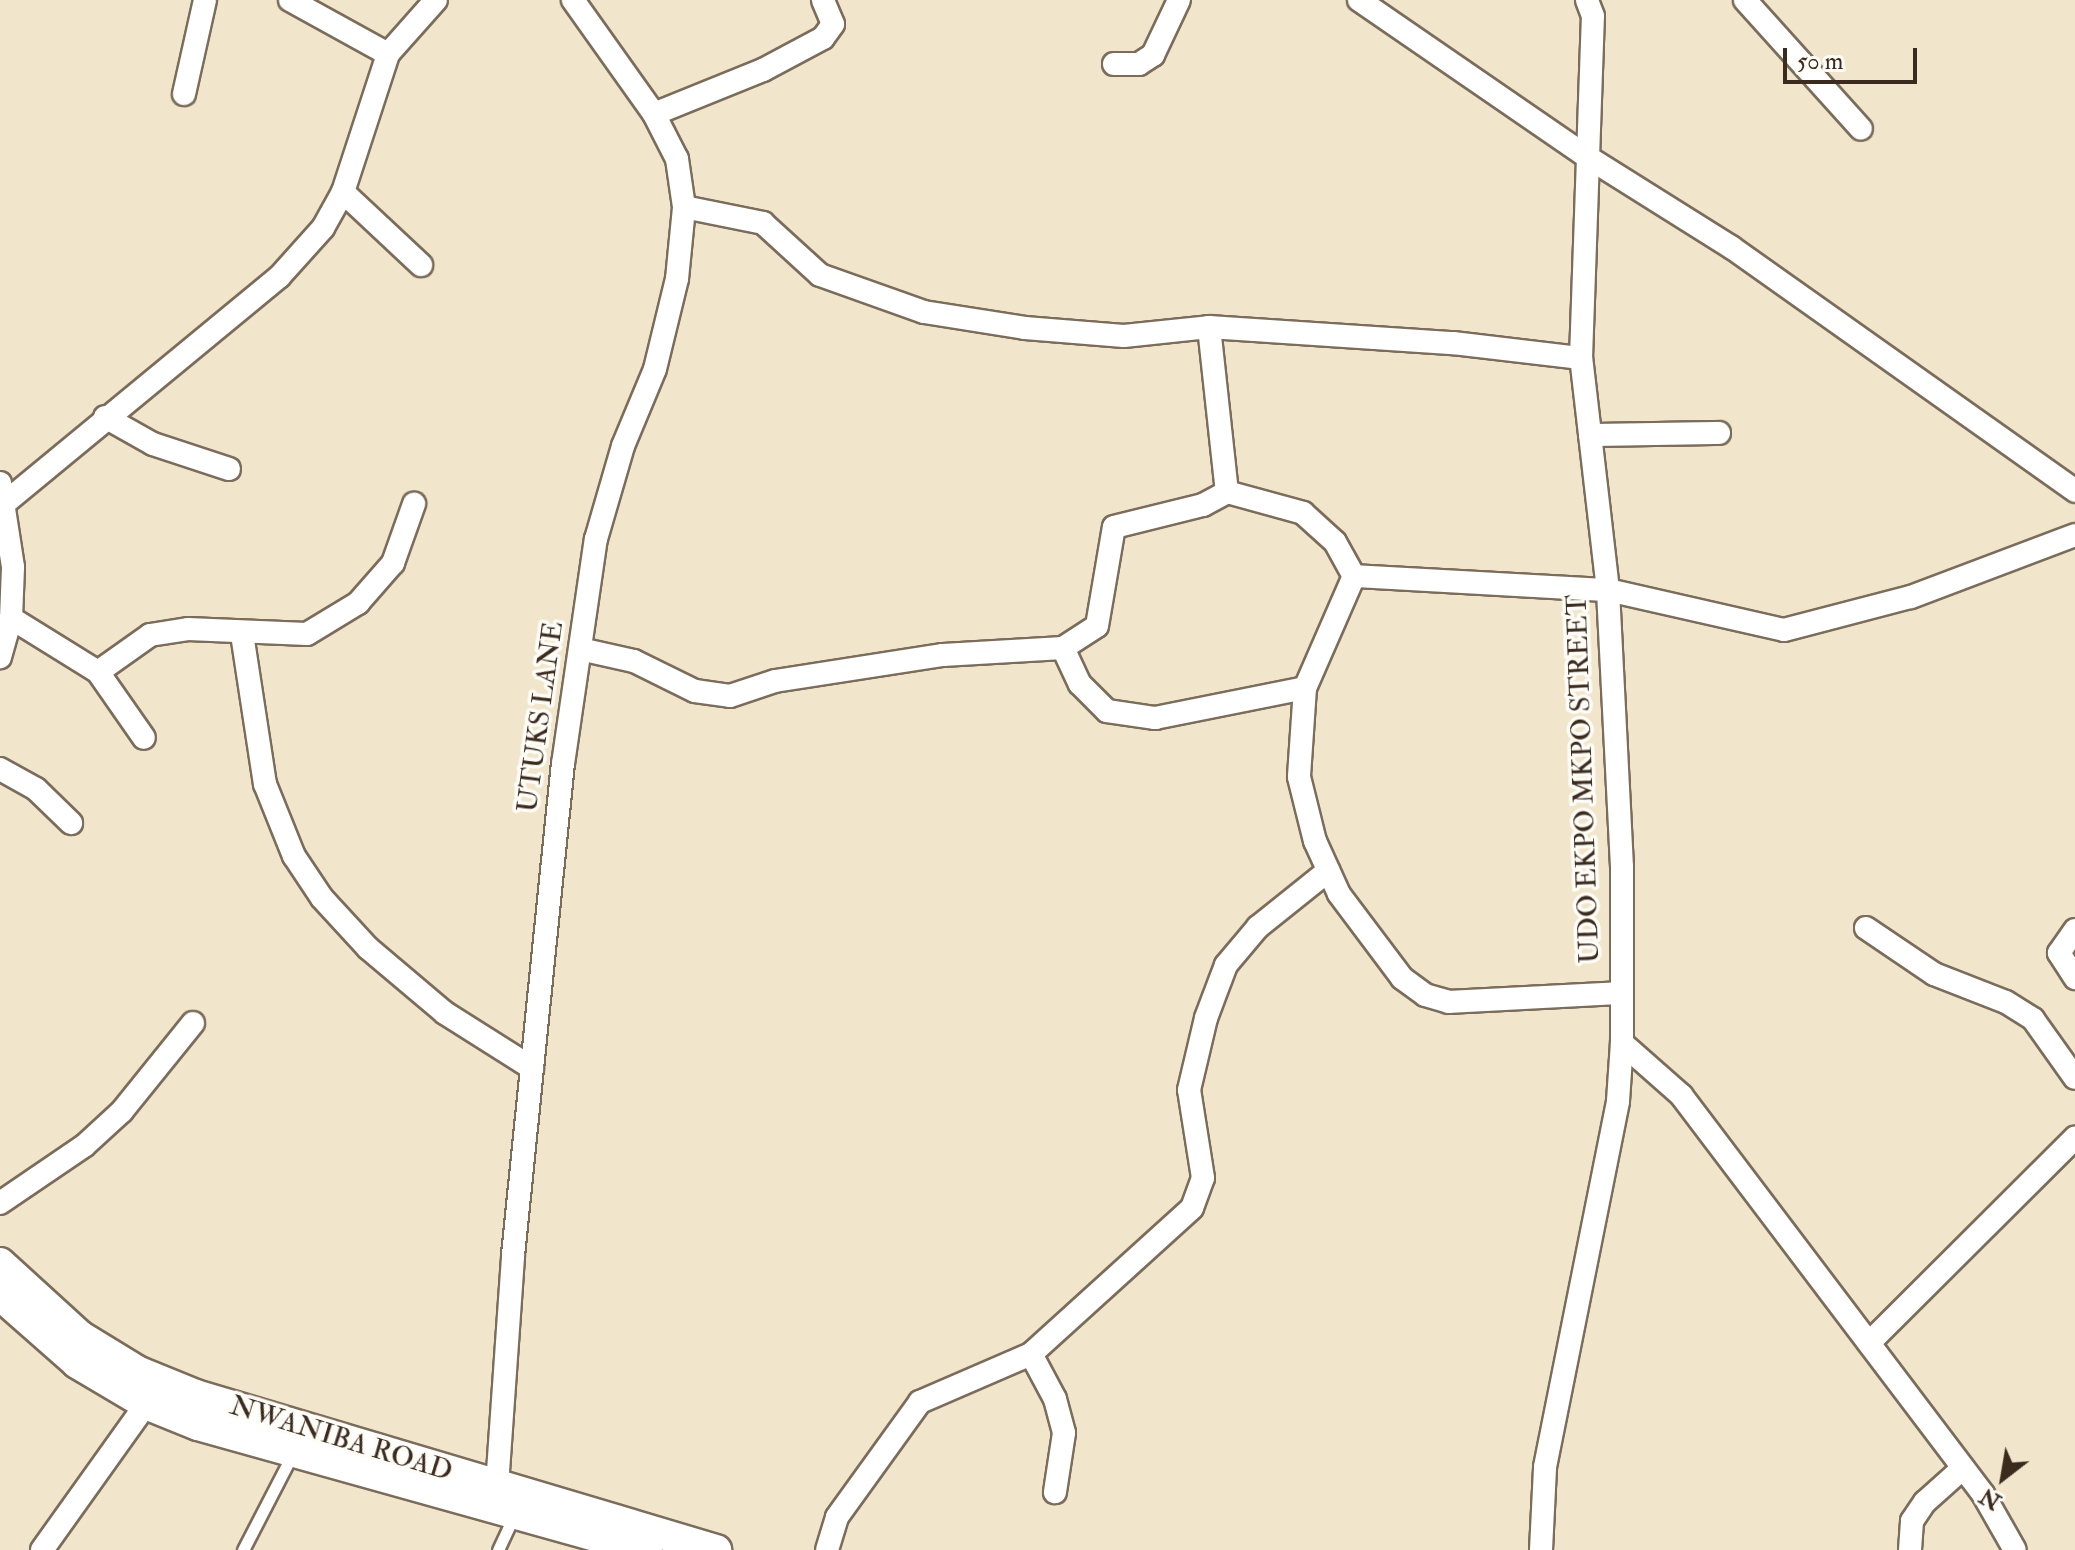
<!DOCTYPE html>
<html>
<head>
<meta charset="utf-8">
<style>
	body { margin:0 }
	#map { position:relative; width:2075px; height:1550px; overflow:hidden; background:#f1e6cb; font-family:"IM FELL Double Pica",serif }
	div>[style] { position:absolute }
	.roads { filter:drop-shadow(2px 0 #7b6c5b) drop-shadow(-2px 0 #7b6c5b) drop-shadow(0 2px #7b6c5b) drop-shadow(0 -2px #7b6c5b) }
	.service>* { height:11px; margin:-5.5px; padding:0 5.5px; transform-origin:5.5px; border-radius:5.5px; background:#fff }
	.minor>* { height:22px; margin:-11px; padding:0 11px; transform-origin:11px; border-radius:11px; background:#fff }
	.secondary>* { height:30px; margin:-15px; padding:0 15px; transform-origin:15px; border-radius:15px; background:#fff }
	span { translate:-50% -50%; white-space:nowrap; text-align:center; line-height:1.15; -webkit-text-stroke:7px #fdfcf7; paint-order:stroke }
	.street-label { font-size:28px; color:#3b2a1e }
	.north { position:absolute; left:1963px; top:1438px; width:80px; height:80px; -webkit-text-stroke:6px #fdfcf7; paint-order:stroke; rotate:211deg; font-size:22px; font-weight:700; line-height:32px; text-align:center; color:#3b2a1e }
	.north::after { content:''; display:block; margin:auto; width:28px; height:36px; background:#3b2a1e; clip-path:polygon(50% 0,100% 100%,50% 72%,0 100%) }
	.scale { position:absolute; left:1783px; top:48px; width:134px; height:36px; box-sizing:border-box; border:4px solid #3b2a1e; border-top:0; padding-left:10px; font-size:24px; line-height:28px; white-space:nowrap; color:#3b2a1e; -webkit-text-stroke:6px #fdfcf7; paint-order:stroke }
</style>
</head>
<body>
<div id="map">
	<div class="roads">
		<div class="service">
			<i style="left:243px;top:1550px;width:107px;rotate:-62.7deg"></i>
			<i style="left:498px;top:1550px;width:40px;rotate:-65deg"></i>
		</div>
		<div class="minor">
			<i style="left:290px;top:0;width:112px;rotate:28.9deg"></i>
			<i style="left:1359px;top:0;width:279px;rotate:34.5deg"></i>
			<i style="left:1589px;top:158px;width:168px;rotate:32.1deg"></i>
			<i style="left:1731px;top:247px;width:422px;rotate:35.3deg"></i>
			<i style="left:1745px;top:0;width:173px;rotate:48deg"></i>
			<i style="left:1114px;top:64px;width:25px"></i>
			<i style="left:1139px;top:64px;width:17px;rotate:-33deg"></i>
			<i style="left:1153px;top:55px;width:61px;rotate:-64.7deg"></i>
			<i style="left:184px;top:94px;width:96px;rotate:-77.4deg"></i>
			<i style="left:654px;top:114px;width:118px;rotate:-22deg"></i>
			<i style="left:763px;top:70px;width:68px;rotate:-28.1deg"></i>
			<i style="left:823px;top:38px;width:17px;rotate:-54deg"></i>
			<i style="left:833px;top:24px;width:26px;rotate:-113deg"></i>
			<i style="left:343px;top:192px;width:107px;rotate:43.1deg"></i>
			<i style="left:684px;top:207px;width:81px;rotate:11.4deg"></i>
			<i style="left:763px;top:223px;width:77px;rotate:42.4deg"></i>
			<i style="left:820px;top:275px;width:110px;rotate:19.6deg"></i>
			<i style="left:924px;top:312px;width:102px;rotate:9deg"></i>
			<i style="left:1025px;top:328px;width:99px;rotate:4.6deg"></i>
			<i style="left:1124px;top:336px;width:85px;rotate:-6deg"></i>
			<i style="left:1209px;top:327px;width:245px;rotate:3.8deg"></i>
			<i style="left:1453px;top:343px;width:129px;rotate:6.7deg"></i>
			<i style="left:1209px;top:327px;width:166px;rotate:83.8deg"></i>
			<i style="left:1227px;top:492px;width:79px;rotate:15.4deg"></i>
			<i style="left:1303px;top:513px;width:43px;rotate:42.2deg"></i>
			<i style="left:1335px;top:542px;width:39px;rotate:61deg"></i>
			<i style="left:105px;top:417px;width:55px;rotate:29.4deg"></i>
			<i style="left:153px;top:444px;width:80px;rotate:18.2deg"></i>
			<i style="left:1590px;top:435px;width:129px;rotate:-0.9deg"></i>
			<i style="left:0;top:483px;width:85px;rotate:81.2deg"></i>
			<i style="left:13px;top:567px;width:51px;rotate:92.2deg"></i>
			<i style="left:11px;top:618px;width:41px;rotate:105.8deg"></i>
			<i style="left:6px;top:502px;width:354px;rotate:-39.5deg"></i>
			<i style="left:279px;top:277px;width:66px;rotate:-48.1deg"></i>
			<i style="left:323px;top:228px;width:41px;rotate:-60.9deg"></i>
			<i style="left:343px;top:192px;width:145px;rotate:-71.9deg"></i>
			<i style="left:388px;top:54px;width:72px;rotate:-48.4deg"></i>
			<i style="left:1354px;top:576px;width:254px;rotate:3.2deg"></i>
			<i style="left:1608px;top:590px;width:180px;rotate:12.8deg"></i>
			<i style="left:1784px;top:630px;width:131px;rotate:-14.6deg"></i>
			<i style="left:1911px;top:597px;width:175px;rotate:-20.7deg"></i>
			<i style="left:1354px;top:576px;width:122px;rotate:113.6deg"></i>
			<i style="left:1305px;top:688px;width:89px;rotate:93.9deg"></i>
			<i style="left:1299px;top:777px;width:66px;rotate:76deg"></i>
			<i style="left:1315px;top:841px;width:58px;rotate:65.6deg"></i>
			<i style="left:1339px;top:894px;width:105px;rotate:53.1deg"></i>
			<i style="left:1402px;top:978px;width:29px;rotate:36deg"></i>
			<i style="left:1425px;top:995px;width:25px;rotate:16deg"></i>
			<i style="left:1449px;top:1002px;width:173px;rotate:-3deg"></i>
			<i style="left:11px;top:618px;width:102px;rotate:31.8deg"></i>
			<i style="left:98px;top:672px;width:80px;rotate:55.1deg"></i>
			<i style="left:242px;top:634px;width:152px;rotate:81.3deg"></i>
			<i style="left:265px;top:784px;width:78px;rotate:68.1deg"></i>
			<i style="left:294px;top:856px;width:50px;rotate:56.3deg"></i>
			<i style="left:322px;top:898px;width:68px;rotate:47.4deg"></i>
			<i style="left:368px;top:948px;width:101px;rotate:40.2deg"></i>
			<i style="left:445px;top:1013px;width:103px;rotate:32.3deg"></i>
			<i style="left:1063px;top:648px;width:40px;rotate:65deg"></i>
			<i style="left:1080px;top:684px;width:38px;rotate:45deg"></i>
			<i style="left:1107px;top:711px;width:49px;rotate:8.3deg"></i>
			<i style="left:1155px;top:718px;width:153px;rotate:-11.3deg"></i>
			<i style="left:580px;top:649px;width:55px;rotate:12.5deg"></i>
			<i style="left:634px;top:661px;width:68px;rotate:26.2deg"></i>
			<i style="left:695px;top:691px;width:35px;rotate:8deg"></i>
			<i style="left:730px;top:696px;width:47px;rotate:-18.4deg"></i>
			<i style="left:775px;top:681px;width:170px;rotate:-8.8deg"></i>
			<i style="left:943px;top:655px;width:120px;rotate:-3.3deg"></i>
			<i style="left:1063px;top:648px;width:40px;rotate:-32.9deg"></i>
			<i style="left:1097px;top:626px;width:100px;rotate:-80.3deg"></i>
			<i style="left:1114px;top:527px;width:92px;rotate:-13.9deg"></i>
			<i style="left:1203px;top:505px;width:27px;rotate:-28deg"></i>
			<i style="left:98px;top:672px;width:64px;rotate:-35.4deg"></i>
			<i style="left:150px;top:635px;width:38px;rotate:-9deg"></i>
			<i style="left:188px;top:629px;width:119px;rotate:2.4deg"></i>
			<i style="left:307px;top:634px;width:60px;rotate:-31.3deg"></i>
			<i style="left:358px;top:603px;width:53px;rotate:-48.8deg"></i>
			<i style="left:393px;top:563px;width:63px;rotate:-70.4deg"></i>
			<i style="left:0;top:769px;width:41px;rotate:29.1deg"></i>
			<i style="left:36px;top:789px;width:49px;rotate:44.2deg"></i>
			<i style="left:1866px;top:928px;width:82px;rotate:34.1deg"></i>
			<i style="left:1934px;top:974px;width:77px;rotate:21.3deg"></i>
			<i style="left:2006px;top:1002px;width:32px;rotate:32deg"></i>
			<i style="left:2033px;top:1019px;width:72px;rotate:54.6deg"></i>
			<i style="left:2075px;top:930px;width:28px;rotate:125deg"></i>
			<i style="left:2059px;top:953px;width:30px;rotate:57deg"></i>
			<i style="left:1622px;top:1043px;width:79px;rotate:41.4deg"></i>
			<i style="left:1681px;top:1095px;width:500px;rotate:52.88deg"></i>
			<i style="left:1983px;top:1494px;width:64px;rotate:60.3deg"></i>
			<i style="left:0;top:1203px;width:102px;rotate:-34.2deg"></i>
			<i style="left:84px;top:1146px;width:52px;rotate:-42.6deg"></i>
			<i style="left:122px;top:1111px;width:113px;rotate:-51.1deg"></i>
			<i style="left:1869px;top:1343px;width:291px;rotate:-44.9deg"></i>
			<i style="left:1031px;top:1354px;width:51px;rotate:61.9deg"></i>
			<i style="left:1055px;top:1399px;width:35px;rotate:75deg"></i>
			<i style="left:1064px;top:1433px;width:60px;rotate:98.7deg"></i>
			<i style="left:497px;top:1486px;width:232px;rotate:-86deg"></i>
			<i style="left:513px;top:1255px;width:494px;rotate:-84.2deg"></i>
			<i style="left:563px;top:764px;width:227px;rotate:-81.7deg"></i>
			<i style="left:596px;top:539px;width:97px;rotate:-73.8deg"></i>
			<i style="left:623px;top:446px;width:83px;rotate:-67.4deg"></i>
			<i style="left:655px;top:369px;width:93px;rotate:-76.3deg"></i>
			<i style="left:677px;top:279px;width:72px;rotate:-84.4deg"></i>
			<i style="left:684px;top:207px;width:49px;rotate:-98.3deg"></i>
			<i style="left:677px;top:159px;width:51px;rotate:-117.1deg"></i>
			<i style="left:654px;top:114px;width:140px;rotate:-125.4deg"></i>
			<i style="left:42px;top:1550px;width:179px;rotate:-54.5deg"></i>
			<i style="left:827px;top:1550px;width:34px;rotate:-73deg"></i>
			<i style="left:837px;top:1517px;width:142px;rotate:-54.2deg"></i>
			<i style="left:920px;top:1402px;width:121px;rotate:-23.4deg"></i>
			<i style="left:1031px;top:1354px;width:217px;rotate:-42.2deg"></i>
			<i style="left:1192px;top:1208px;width:32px;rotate:-70deg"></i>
			<i style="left:1203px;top:1178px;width:89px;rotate:-99deg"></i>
			<i style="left:1189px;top:1090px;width:74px;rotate:-76.7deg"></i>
			<i style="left:1206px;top:1018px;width:57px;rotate:-69.3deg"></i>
			<i style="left:1226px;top:965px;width:50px;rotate:-49.9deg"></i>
			<i style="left:1258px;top:927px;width:90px;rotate:-38.7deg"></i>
			<i style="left:1541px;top:1550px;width:83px;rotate:-87.2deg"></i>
			<i style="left:1545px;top:1467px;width:373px;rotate:-78.7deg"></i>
			<i style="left:1618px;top:1101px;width:58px;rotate:-86.1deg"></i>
			<i style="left:1622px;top:1043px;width:176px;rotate:-90deg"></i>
			<i style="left:1622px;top:867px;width:277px;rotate:-92.9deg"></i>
			<i style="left:1608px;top:590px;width:234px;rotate:-96.6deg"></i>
			<i style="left:1581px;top:358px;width:342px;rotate:-88deg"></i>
			<i style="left:1593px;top:16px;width:17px;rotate:-111deg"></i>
			<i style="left:1910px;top:1550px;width:29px;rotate:-86deg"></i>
			<i style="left:1912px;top:1521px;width:23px;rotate:-56deg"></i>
			<i style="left:1925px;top:1502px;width:51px;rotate:-41.8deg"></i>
		</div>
		<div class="secondary">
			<i style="left:0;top:1263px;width:108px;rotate:42.4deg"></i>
			<i style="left:80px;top:1336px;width:69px;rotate:31.4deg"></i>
			<i style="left:139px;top:1372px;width:61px;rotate:22deg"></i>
			<i style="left:196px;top:1395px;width:543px;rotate:16.6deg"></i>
			<i style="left:0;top:1295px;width:103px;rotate:41.4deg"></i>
			<i style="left:77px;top:1363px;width:80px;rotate:30.7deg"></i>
			<i style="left:146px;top:1404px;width:56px;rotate:22deg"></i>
			<i style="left:198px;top:1425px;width:466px;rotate:15.6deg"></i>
		</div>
	</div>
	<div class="street-label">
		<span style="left:541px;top:717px;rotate:-82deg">UTUKS LANE</span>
		<span style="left:1584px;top:779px;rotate:-92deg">UDO EKPO MKPO STREET</span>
		<span style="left:341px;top:1439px;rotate:17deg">NWANIBA ROAD</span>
	</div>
	<div class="north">N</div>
	<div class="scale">50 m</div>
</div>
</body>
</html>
